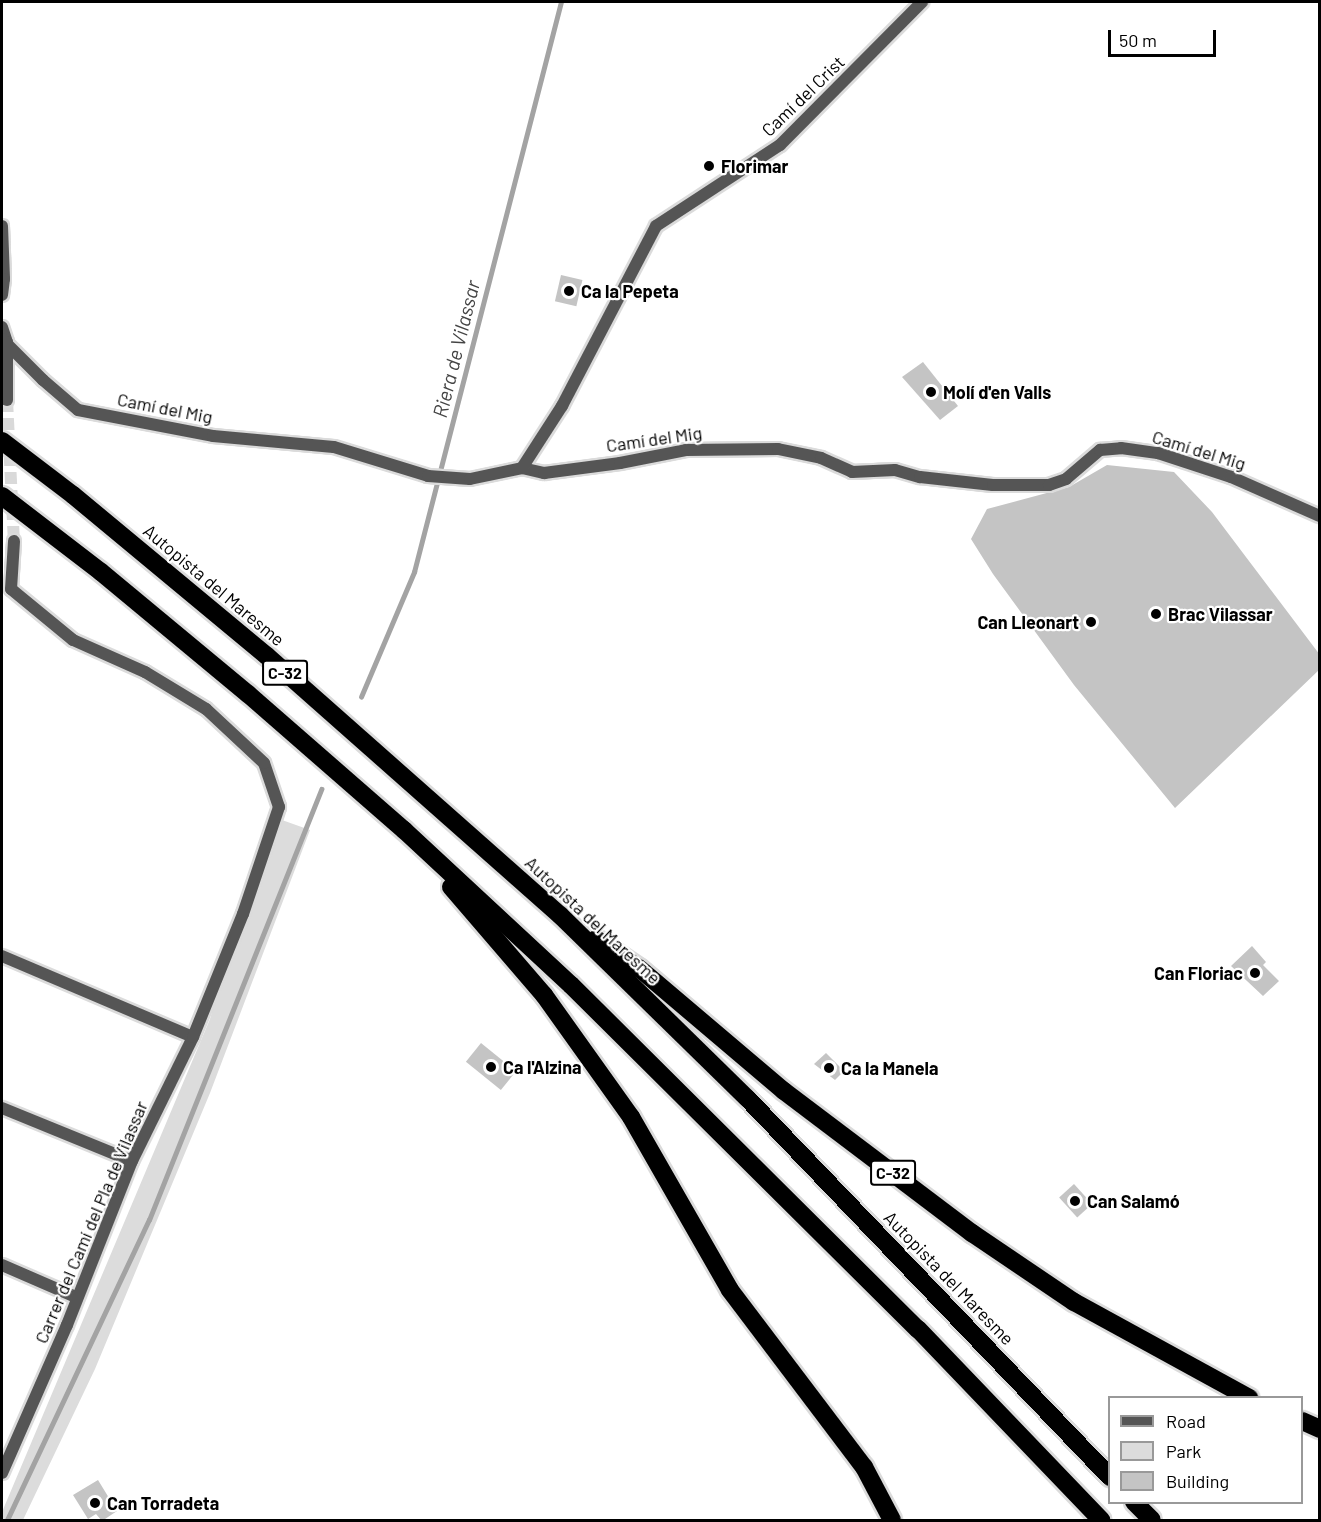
<!DOCTYPE html>
<html>
<head>
<meta charset="utf-8">
<style>
	body { margin:0 }
	#map { position:relative; width:1321px; height:1522px; overflow:hidden; background:#fff; font-family:Barlow,sans-serif }
	div>[style] { position:absolute }
	.green>* { inset:0; background:#dcdcdc }
	.stream>* { height:4.5px; margin:-2.25px; padding:0 2.25px; transform-origin:2.25px; border-radius:2.25px; background:#a3a3a3 }
	.building>* { inset:0; background:#c4c4c4; transform-origin:0 0 }
	.street-tunnel>* { height:12px; margin-top:-6px; transform-origin:0; background:repeating-linear-gradient(90deg,#d9d9d9 0 12px,transparent 0 18px) }
	.roads { filter:drop-shadow(2px 0 #dbdbdb) drop-shadow(-2px 0 #dbdbdb) drop-shadow(0 2px #dbdbdb) drop-shadow(0 -2px #dbdbdb) }
	.street>* { height:12px; margin:-6px; padding:0 6px; transform-origin:6px; border-radius:6px; background:#555 }
	.highway>* { height:18px; margin:-9px; padding:0 9px; transform-origin:9px; border-radius:9px; background:#000 }
	.dots>* { width:16px; height:16px; translate:-50% -50%; box-sizing:border-box; border:3px solid #fff; border-radius:50% }
	span { translate:-50% -50%; white-space:nowrap; text-align:center; line-height:1.15; -webkit-text-stroke:4.5px #fff; paint-order:stroke }
	.shield-label span { padding:2px 4px; background:#fff; border:2px solid; border-radius:4px; -webkit-text-stroke-width:0 }
	.shield-label { font-size:16px; color:#000; font-weight:700 }
	.street-label { font-size:18px; color:#000 }
	.poi-label { font-size:18px; color:#000; font-weight:700 }
	.left { translate:0 -50%; text-align:left }
	.right { translate:-100% -50%; text-align:right }
	.water-label { font-size:20px; color:#444; font-style:italic }
	.frame { position:absolute; inset:0; border:3px solid #000; pointer-events:none }
	.legend { position:absolute; left:1108px; top:1396px; width:195px; height:108px; box-sizing:border-box; background:#fff; border:2px solid #999; margin:0; padding:8px 10px; list-style:none; font-size:18px; color:#000 }
	.legend li { display:flex; align-items:center; gap:12px; height:30px }
	.legend b { width:30px; border:2px solid #999 }
	.scale { position:absolute; left:1108px; top:30px; width:108px; height:27px; box-sizing:border-box; border:3px solid #000; border-top:0; padding-left:8px; font-size:18px; line-height:21px; white-space:nowrap; color:#000; -webkit-text-stroke:4px #fff; paint-order:stroke }
</style>
</head>
<body>
<div id="map">
	<div class="green">
		<i style="clip-path:polygon(282px 820px,310px 830px,210px 1093px,95px 1369px,23px 1520px,2px 1520px,2px 1512px,210px 1019px,219px 986px)"></i>
	</div>
	<div class="stream">
		<i style="left:361px;top:697px;width:136px;rotate:-67deg"></i>
		<i style="left:414px;top:572px;width:589px;rotate:-75.54deg"></i>
		<i style="left:7px;top:1520px;width:332px;rotate:-64.7deg"></i>
		<i style="left:149px;top:1220px;width:464px;rotate:-68.2deg"></i>
	</div>
	<div class="building">
		<i style="left:561px;top:275px;width:22px;height:27px;rotate:13deg"></i>
		<i style="clip-path:polygon(923px 362px,958px 406px,940px 420px,902px 377px)"></i>
		<i style="clip-path:polygon(1107px 465px,1174px 472px,1212px 512px,1320px 655px,1320px 669px,1175px 808px,1074px 685px,993px 574px,971px 539px,987px 509px,1069px 487px)"></i>
		<i style="clip-path:polygon(1252px 946px,1266px 962px,1263px 965px,1279px 981px,1263px 996px,1231px 966px)"></i>
		<i style="left:481px;top:1043px;width:45px;height:24px;rotate:39deg"></i>
		<i style="clip-path:polygon(826px 1053px,844px 1071px,835px 1080px,814px 1064px)"></i>
		<i style="left:1074px;top:1184px;width:27px;height:20px;rotate:48deg"></i>
		<i style="clip-path:polygon(98px 1480px,117px 1511px,102px 1521px,96px 1514px,88px 1519px,73px 1495px)"></i>
	</div>
	<div class="street-tunnel">
		<i style="left:7px;top:400px;width:141px;rotate:87.2deg"></i>
	</div>
	<div class="roads">
		<div class="street">
			<i style="left:2px;top:226px;width:53px;rotate:87.8deg"></i>
			<i style="left:4px;top:279px;width:16px;rotate:97deg"></i>
			<i style="left:2px;top:327px;width:16px;rotate:72deg"></i>
			<i style="left:7px;top:342px;width:58px;rotate:90deg"></i>
			<i style="left:2px;top:339px;width:58px;rotate:45deg"></i>
			<i style="left:43px;top:380px;width:46px;rotate:40.6deg"></i>
			<i style="left:78px;top:410px;width:137px;rotate:10.9deg"></i>
			<i style="left:213px;top:436px;width:121px;rotate:5.2deg"></i>
			<i style="left:334px;top:447px;width:98px;rotate:17.1deg"></i>
			<i style="left:428px;top:476px;width:42px;rotate:4.1deg"></i>
			<i style="left:470px;top:479px;width:53px;rotate:-11.9deg"></i>
			<i style="left:522px;top:468px;width:23px;rotate:13deg"></i>
			<i style="left:544px;top:473px;width:77px;rotate:-7.5deg"></i>
			<i style="left:620px;top:463px;width:67px;rotate:-11.1deg"></i>
			<i style="left:686px;top:450px;width:92px;rotate:-0.6deg"></i>
			<i style="left:778px;top:449px;width:44px;rotate:11.8deg"></i>
			<i style="left:821px;top:458px;width:34px;rotate:24deg"></i>
			<i style="left:852px;top:472px;width:43px;rotate:-2.7deg"></i>
			<i style="left:895px;top:470px;width:26px;rotate:16deg"></i>
			<i style="left:920px;top:477px;width:73px;rotate:6.3deg"></i>
			<i style="left:993px;top:485px;width:56px"></i>
			<i style="left:1049px;top:485px;width:18px;rotate:-19deg"></i>
			<i style="left:1066px;top:479px;width:45px;rotate:-40.5deg"></i>
			<i style="left:1100px;top:450px;width:21px;rotate:-5deg"></i>
			<i style="left:1121px;top:448px;width:37px;rotate:8deg"></i>
			<i style="left:1158px;top:453px;width:77px;rotate:18.2deg"></i>
			<i style="left:1231px;top:477px;width:97px;rotate:23.7deg"></i>
			<i style="left:522px;top:468px;width:74px;rotate:-57.2deg"></i>
			<i style="left:562px;top:406px;width:203px;rotate:-62.4deg"></i>
			<i style="left:656px;top:226px;width:148px;rotate:-33.2deg"></i>
			<i style="left:780px;top:145px;width:202px;rotate:-45.2deg"></i>
			<i style="left:2px;top:956px;width:207px;rotate:23deg"></i>
			<i style="left:2px;top:1108px;width:140px;rotate:22.2deg"></i>
			<i style="left:2px;top:1265px;width:81px;rotate:23.4deg"></i>
			<i style="left:2px;top:1473px;width:162px;rotate:-66.3deg"></i>
			<i style="left:67px;top:1325px;width:176px;rotate:-68.4deg"></i>
			<i style="left:132px;top:1161px;width:138px;rotate:-63.8deg"></i>
			<i style="left:193px;top:1037px;width:133px;rotate:-67.9deg"></i>
			<i style="left:243px;top:914px;width:113px;rotate:-71.4deg"></i>
			<i style="left:279px;top:807px;width:46px;rotate:-108.8deg"></i>
			<i style="left:264px;top:763px;width:79px;rotate:-137deg"></i>
			<i style="left:206px;top:709px;width:71px;rotate:-148.8deg"></i>
			<i style="left:145px;top:672px;width:79px;rotate:-156deg"></i>
			<i style="left:73px;top:640px;width:80px;rotate:-140.6deg"></i>
			<i style="left:11px;top:589px;width:48px;rotate:-86.4deg"></i>
		</div>
		<div class="highway">
			<i style="left:2px;top:441px;width:89px;rotate:37.3deg"></i>
			<i style="left:73px;top:495px;width:252px;rotate:39.7deg"></i>
			<i style="left:267px;top:656px;width:391px;rotate:41.5deg"></i>
			<i style="left:560px;top:915px;width:262px;rotate:44.4deg"></i>
			<i style="left:747px;top:1098px;width:525px;rotate:46.24deg"></i>
			<i style="left:2px;top:496px;width:125px;rotate:37.5deg"></i>
			<i style="left:101px;top:572px;width:191px;rotate:39.7deg"></i>
			<i style="left:248px;top:694px;width:207px;rotate:41.1deg"></i>
			<i style="left:404px;top:830px;width:228px;rotate:42.9deg"></i>
			<i style="left:571px;top:985px;width:489px;rotate:44.8deg"></i>
			<i style="left:918px;top:1329px;width:265px;rotate:46.2deg"></i>
			<i style="left:451px;top:887px;width:143px;rotate:49.3deg"></i>
			<i style="left:544px;top:995px;width:150px;rotate:54.5deg"></i>
			<i style="left:631px;top:1117px;width:199px;rotate:60.2deg"></i>
			<i style="left:730px;top:1290px;width:222px;rotate:52.9deg"></i>
			<i style="left:864px;top:1467px;width:60px;rotate:62.2deg"></i>
			<i style="left:596px;top:939px;width:53px;rotate:34.3deg"></i>
			<i style="left:640px;top:969px;width:189px;rotate:40.3deg"></i>
			<i style="left:784px;top:1091px;width:236px;rotate:37.1deg"></i>
			<i style="left:972px;top:1233px;width:123px;rotate:34.1deg"></i>
			<i style="left:1074px;top:1302px;width:200px;rotate:28.7deg"></i>
			<i style="left:1302px;top:1421px;width:20px;rotate:24deg"></i>
			<i style="left:1134px;top:1502px;width:25px;rotate:45deg"></i>
		</div>
	</div>
	<div class="dots">
		<i style="left:709px;top:166px;background:#000"></i>
		<i style="left:569px;top:291px;background:#000"></i>
		<i style="left:931px;top:392px;background:#000"></i>
		<i style="left:1156px;top:614px;background:#000"></i>
		<i style="left:1091px;top:622px;background:#000"></i>
		<i style="left:1255px;top:973px;background:#000"></i>
		<i style="left:491px;top:1067px;background:#000"></i>
		<i style="left:829px;top:1068px;background:#000"></i>
		<i style="left:1075px;top:1201px;background:#000"></i>
		<i style="left:95px;top:1503px;background:#000"></i>
	</div>
	<div class="shield-label">
		<span style="left:285px;top:673px">C-32</span>
		<span style="left:893px;top:1173px">C-32</span>
	</div>
	<div class="street-label">
		<span style="left:803px;top:96px;rotate:-44deg">Camí del Crist</span>
		<span style="left:165px;top:408px;rotate:11deg">Camí del Mig</span>
		<span style="left:654px;top:439px;rotate:-8deg">Camí del Mig</span>
		<span style="left:1199px;top:450px;rotate:17deg">Camí del Mig</span>
		<span style="left:214px;top:585px;rotate:40deg">Autopista del Maresme</span>
		<span style="left:593px;top:920px;rotate:43deg">Autopista del Maresme</span>
		<span style="left:91px;top:1222px;rotate:-67deg">Carrer del Camí del Pla de Vilassar</span>
		<span style="left:949px;top:1278px;rotate:46deg">Autopista del Maresme</span>
	</div>
	<div class="poi-label">
		<span class="left" style="left:721px;top:166px">Florimar</span>
		<span class="left" style="left:581px;top:291px">Ca la Pepeta</span>
		<span class="left" style="left:943px;top:392px">Molí d'en Valls</span>
		<span class="left" style="left:1168px;top:614px">Brac Vilassar</span>
		<span class="right" style="left:1079px;top:622px">Can Lleonart</span>
		<span class="right" style="left:1243px;top:973px">Can Floriac</span>
		<span class="left" style="left:503px;top:1067px">Ca l'Alzina</span>
		<span class="left" style="left:841px;top:1068px">Ca la Manela</span>
		<span class="left" style="left:1087px;top:1201px">Can Salamó</span>
		<span class="left" style="left:107px;top:1503px">Can Torradeta</span>
	</div>
	<div class="water-label">
		<span style="left:456px;top:349px;rotate:-76deg">Riera de Vilassar</span>
	</div>
	<div class="frame"></div>
	<ul class="legend">
	<li><b style="height:8px;background:#555"></b>Road</li>
	<li><b style="height:16px;background:#dcdcdc"></b>Park</li>
	<li><b style="height:16px;background:#c4c4c4"></b>Building</li>
	</ul>
	<div class="scale">50 m</div>
</div>
</body>
</html>
